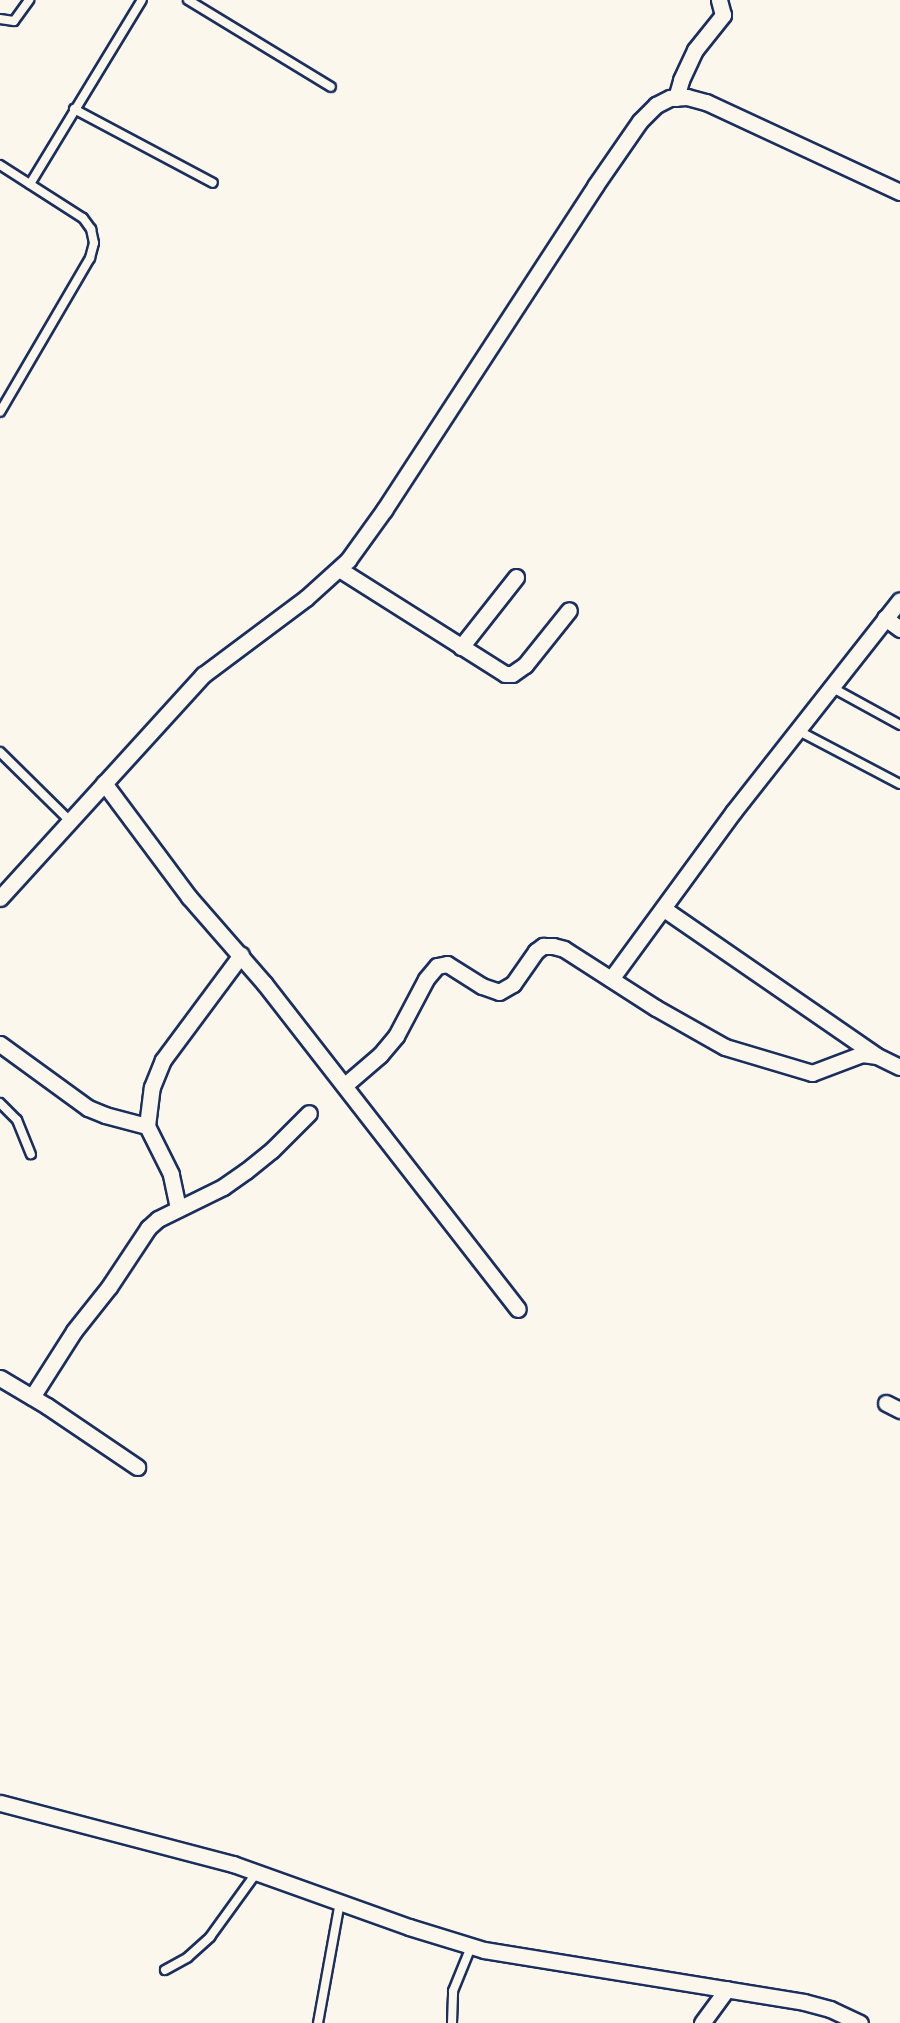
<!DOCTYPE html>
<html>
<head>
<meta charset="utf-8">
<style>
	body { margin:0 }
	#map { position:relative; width:900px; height:2023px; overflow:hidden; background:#fbf7ec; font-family:Kalam,sans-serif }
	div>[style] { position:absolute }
	.roads { filter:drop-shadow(2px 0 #1b2f5e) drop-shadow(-2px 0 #1b2f5e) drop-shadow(0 2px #1b2f5e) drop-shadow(0 -2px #1b2f5e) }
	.service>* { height:8px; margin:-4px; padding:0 4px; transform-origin:4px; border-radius:4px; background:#fbf7ec }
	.minor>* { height:15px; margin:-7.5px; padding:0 7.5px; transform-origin:7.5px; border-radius:7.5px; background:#fbf7ec }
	span { translate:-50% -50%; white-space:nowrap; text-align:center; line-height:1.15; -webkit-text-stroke:4.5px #fbf7ec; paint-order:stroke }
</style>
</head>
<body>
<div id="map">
	<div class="roads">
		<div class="service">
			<i style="left:188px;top:0;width:167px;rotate:31.3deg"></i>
			<i style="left:0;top:19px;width:14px;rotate:8deg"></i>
			<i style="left:14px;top:21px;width:26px;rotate:-54deg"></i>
			<i style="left:74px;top:109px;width:157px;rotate:28deg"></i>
			<i style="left:0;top:165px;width:98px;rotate:32.6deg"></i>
			<i style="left:83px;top:218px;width:14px;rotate:54deg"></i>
			<i style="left:91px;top:229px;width:14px;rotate:78deg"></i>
			<i style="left:94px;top:243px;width:16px;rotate:105deg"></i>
			<i style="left:90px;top:258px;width:178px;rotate:120.3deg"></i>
			<i style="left:30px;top:184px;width:215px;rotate:-58.7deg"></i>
			<i style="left:831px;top:687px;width:79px;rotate:28.8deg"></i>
			<i style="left:797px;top:730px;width:116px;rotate:27.7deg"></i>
			<i style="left:0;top:752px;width:98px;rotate:44.6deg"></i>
			<i style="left:0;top:1103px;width:24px;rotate:45deg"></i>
			<i style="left:17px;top:1120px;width:37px;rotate:68deg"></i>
			<i style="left:165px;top:1970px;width:26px;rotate:-29deg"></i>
			<i style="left:188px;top:1957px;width:30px;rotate:-42deg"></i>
			<i style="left:210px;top:1937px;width:80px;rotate:-54.1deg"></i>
			<i style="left:318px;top:2023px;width:123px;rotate:-79.7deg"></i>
			<i style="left:452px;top:2023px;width:32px;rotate:-88deg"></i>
			<i style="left:453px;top:1991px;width:48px;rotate:-67.8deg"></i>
		</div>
		<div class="minor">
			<i style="left:676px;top:98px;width:19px;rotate:-74deg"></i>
			<i style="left:681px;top:80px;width:33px;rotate:-65deg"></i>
			<i style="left:695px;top:50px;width:45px;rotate:-51.3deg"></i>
			<i style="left:723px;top:15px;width:16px;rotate:-105deg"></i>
			<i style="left:339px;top:569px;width:196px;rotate:32.3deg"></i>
			<i style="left:505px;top:674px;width:7px"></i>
			<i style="left:512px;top:674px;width:16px;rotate:-35deg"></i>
			<i style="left:525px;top:665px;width:70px;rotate:-51.3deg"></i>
			<i style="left:885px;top:618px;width:19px;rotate:36deg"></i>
			<i style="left:461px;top:647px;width:89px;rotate:-51.8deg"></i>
			<i style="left:104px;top:783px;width:142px;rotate:53.3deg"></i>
			<i style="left:189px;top:897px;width:114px;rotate:48.9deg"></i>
			<i style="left:264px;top:983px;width:413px;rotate:52.1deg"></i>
			<i style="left:0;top:898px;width:302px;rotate:-47.7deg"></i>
			<i style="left:203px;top:675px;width:129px;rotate:-36.8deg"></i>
			<i style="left:306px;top:598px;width:57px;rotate:-42.1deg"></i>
			<i style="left:348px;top:560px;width:62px;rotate:-54.2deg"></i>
			<i style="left:384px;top:510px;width:387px;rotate:-56.9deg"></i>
			<i style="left:595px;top:186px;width:79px;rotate:-55.3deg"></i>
			<i style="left:640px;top:121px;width:23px;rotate:-45deg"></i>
			<i style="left:656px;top:105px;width:16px;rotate:-27deg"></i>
			<i style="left:670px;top:98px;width:17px;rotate:-3deg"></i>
			<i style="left:687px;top:97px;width:20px;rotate:15deg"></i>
			<i style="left:706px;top:102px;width:214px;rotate:24.9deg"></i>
			<i style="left:664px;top:909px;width:257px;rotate:34.6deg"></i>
			<i style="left:611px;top:979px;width:208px;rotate:-53.8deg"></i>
			<i style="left:734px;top:811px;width:268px;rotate:-51.8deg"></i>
			<i style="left:0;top:1044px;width:109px;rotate:36deg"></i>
			<i style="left:88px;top:1108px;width:18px;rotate:22deg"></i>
			<i style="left:105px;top:1115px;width:43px;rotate:14.7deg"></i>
			<i style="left:345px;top:1085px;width:46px;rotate:-40.6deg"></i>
			<i style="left:380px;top:1055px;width:25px;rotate:-50deg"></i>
			<i style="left:396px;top:1036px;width:64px;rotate:-62.2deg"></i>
			<i style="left:426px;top:979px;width:17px;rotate:-50deg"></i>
			<i style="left:437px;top:966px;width:10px;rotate:-11deg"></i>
			<i style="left:447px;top:964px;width:41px;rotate:32.2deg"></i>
			<i style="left:482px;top:986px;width:18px;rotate:19deg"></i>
			<i style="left:499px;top:992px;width:16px;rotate:-30deg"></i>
			<i style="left:513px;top:984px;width:40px;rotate:-55.1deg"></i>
			<i style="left:536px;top:951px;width:9px;rotate:-36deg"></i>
			<i style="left:543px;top:946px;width:10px"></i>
			<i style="left:553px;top:946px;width:11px;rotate:15deg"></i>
			<i style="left:564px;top:949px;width:109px;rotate:32.7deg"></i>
			<i style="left:656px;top:1008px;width:79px;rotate:29.5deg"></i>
			<i style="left:725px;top:1047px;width:91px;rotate:16.6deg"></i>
			<i style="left:812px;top:1073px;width:53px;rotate:-20.8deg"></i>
			<i style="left:862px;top:1054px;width:15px;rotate:8deg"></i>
			<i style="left:877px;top:1056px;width:25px;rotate:26deg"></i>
			<i style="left:178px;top:1208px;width:35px;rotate:-102deg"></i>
			<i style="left:171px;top:1174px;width:54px;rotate:-116.6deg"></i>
			<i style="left:147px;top:1126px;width:39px;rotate:-83deg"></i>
			<i style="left:152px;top:1087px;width:29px;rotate:-68deg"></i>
			<i style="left:163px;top:1060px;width:131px;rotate:-53.4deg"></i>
			<i style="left:0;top:1378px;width:55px;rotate:30.8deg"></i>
			<i style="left:47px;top:1406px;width:109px;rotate:34.1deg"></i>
			<i style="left:32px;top:1397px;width:78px;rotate:-57.5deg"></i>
			<i style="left:74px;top:1331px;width:56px;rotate:-51.5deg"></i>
			<i style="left:109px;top:1287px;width:71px;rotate:-56.5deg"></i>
			<i style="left:148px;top:1228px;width:13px;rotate:-42deg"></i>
			<i style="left:158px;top:1219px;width:72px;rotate:-26.2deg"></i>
			<i style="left:223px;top:1187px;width:28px;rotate:-35deg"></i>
			<i style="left:246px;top:1171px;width:33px;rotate:-39deg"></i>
			<i style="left:272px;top:1150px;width:52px;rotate:-45deg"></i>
			<i style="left:886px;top:1403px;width:16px;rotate:27deg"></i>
			<i style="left:0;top:1803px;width:241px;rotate:14.7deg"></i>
			<i style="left:233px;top:1864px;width:187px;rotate:19.7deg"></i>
			<i style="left:409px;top:1927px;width:78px;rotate:17deg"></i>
			<i style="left:484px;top:1950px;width:324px;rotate:9.2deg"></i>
			<i style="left:804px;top:2002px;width:27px;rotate:15deg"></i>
			<i style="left:830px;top:2009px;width:33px;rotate:25deg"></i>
			<i style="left:702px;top:2023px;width:42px;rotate:-53.7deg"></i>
		</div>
	</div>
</div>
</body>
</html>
